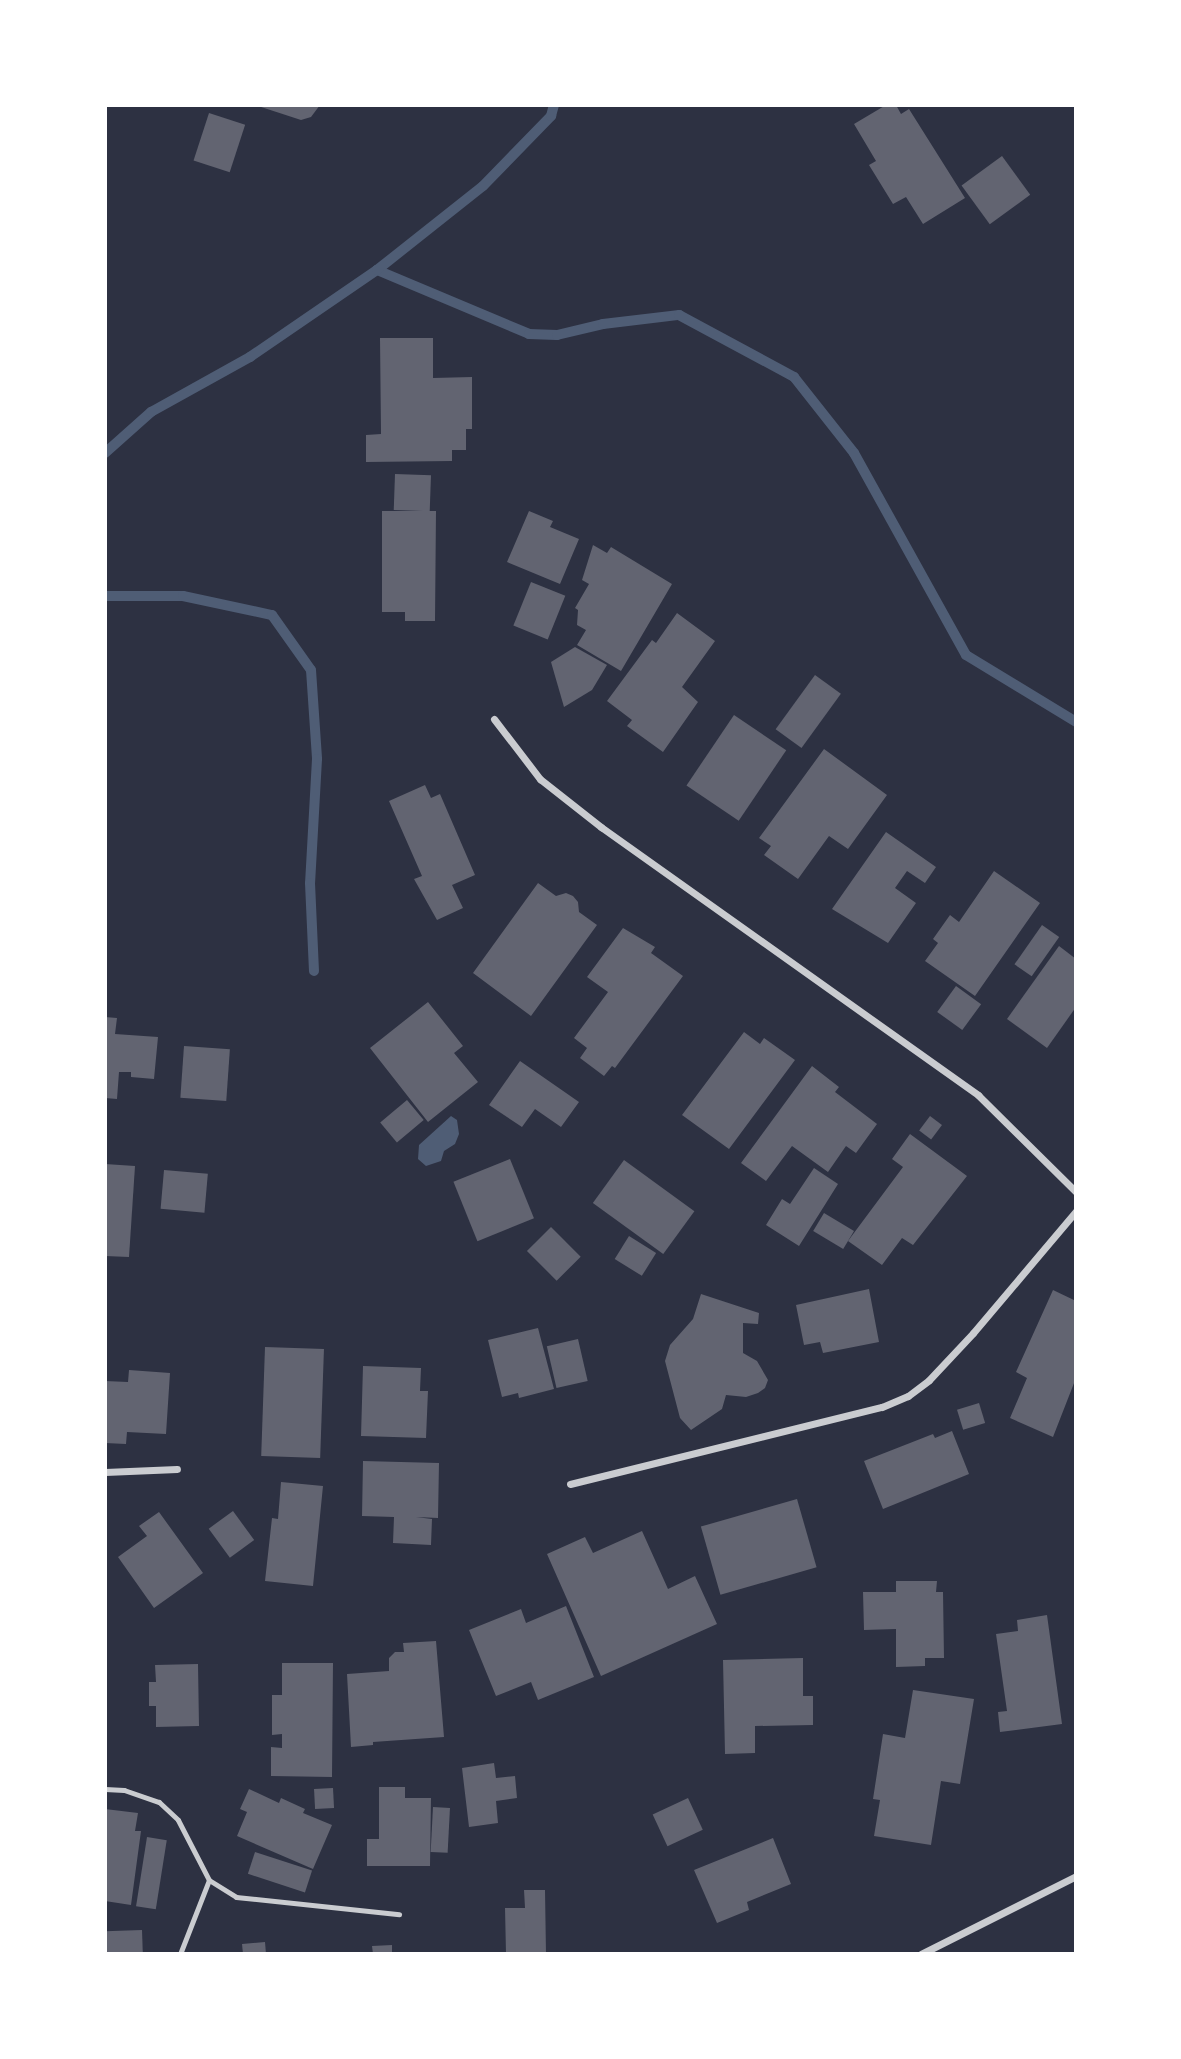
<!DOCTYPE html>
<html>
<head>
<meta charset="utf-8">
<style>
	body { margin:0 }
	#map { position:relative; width:1181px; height:2059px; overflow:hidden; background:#2d3142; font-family:"Fira Sans Condensed",sans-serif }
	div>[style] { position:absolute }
	.water>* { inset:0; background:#4f5d75 }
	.stream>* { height:10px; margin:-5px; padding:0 5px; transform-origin:5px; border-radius:5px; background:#4f5d75 }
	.building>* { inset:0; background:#626471; transform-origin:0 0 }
	.service>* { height:5px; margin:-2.5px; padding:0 2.5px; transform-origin:2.5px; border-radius:2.5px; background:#caccd0 }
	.minor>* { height:7px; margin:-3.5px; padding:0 3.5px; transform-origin:3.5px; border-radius:3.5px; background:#caccd0 }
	span { translate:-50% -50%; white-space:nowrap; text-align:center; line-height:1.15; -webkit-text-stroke:5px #fff; paint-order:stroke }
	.frame { position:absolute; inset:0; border:107px solid #fff; pointer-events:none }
</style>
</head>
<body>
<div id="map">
	<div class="water">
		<i style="clip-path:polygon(451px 1116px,457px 1120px,459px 1134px,455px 1144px,444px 1151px,441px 1161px,426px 1166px,418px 1159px,419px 1145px)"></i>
	</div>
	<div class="stream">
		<i style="left:377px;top:270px;width:165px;rotate:22.8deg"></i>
		<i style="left:529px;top:334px;width:28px;rotate:2deg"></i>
		<i style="left:557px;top:335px;width:47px;rotate:-13.4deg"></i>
		<i style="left:603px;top:324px;width:77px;rotate:-6.8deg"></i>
		<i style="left:679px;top:315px;width:131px;rotate:28.3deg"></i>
		<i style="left:794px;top:377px;width:97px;rotate:51.7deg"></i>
		<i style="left:854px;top:453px;width:231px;rotate:61deg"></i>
		<i style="left:966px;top:655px;width:129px;rotate:31.3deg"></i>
		<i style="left:105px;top:453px;width:62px;rotate:-41.7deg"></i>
		<i style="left:151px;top:412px;width:113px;rotate:-29.1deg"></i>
		<i style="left:250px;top:357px;width:154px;rotate:-34.4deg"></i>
		<i style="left:377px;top:270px;width:135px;rotate:-38.4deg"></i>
		<i style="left:483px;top:186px;width:98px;rotate:-45.8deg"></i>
		<i style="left:551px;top:116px;width:11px;rotate:-75deg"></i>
		<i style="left:105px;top:596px;width:78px"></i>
		<i style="left:183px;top:596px;width:91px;rotate:12.1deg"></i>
		<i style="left:272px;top:615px;width:67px;rotate:54.7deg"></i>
		<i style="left:311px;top:670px;width:89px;rotate:86.1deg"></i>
		<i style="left:317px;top:759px;width:124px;rotate:93.2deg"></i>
		<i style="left:310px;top:883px;width:88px;rotate:87.4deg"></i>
	</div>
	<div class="building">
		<i style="clip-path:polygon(255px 105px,320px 105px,311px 117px,301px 120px)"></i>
		<i style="clip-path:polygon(886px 105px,896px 105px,901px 114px,909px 109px,965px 198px,923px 224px,906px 197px,893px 204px,869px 165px,876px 161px,854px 124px)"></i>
		<i style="left:209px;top:113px;width:38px;height:50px;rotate:18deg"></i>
		<i style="left:1002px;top:156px;width:48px;height:50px;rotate:54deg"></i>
		<i style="clip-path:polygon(380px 338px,433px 338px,433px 378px,472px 377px,472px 429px,466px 429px,466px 450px,452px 450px,452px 461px,366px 462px,366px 435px,381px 434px)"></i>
		<i style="left:395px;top:474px;width:36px;height:36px;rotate:2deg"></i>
		<i style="clip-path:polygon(382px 511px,436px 511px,435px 621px,405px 621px,405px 612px,382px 612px)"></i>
		<i style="clip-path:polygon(529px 511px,553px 521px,550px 527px,579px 539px,560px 584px,507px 562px)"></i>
		<i style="clip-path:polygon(593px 545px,607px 553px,611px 547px,672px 584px,621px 671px,577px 645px,586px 630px,577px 625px,578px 610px,575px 608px,589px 584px,582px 580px)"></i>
		<i style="left:531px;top:582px;width:37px;height:47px;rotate:22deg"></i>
		<i style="clip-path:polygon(677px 613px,715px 641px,682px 687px,698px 702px,663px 752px,627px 726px,632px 720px,607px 701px,652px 640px,656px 643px)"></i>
		<i style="clip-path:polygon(575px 647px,607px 665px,592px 690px,564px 707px,551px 662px)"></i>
		<i style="left:815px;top:675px;width:32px;height:67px;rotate:36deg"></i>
		<i style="left:734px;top:715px;width:63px;height:85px;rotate:34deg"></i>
		<i style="clip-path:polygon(824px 749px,887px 795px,848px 849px,829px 836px,798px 879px,764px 855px,771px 846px,759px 838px)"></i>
		<i style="clip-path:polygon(425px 785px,431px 798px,440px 794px,475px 875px,452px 885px,463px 908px,437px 920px,414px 879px,422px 876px,389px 801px)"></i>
		<i style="clip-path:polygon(886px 832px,936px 867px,925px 883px,907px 871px,895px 888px,916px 903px,888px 943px,832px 909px)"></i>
		<i style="clip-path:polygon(994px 871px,1040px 903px,975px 996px,925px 961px,938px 943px,933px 939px,950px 915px,959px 922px)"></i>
		<i style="clip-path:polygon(538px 883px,556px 896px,566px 893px,573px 896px,578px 902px,579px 912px,597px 925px,531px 1016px,473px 973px)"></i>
		<i style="left:1042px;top:925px;width:21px;height:48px;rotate:35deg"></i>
		<i style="clip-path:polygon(623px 928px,655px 947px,651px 953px,683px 976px,615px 1068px,612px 1066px,604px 1076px,580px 1058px,587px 1048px,574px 1038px,608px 992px,587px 977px)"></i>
		<i style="clip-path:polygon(1059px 946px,1076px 959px,1076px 1007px,1047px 1048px,1007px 1019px)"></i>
		<i style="left:956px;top:986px;width:31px;height:32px;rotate:36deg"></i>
		<i style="clip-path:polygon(428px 1002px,463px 1046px,454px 1053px,478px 1082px,428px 1122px,370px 1048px)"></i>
		<i style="clip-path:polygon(105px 1017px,117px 1018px,115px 1034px,158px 1037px,154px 1079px,131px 1077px,131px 1072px,119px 1072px,117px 1099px,105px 1098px)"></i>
		<i style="clip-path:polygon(744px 1032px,760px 1044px,764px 1038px,795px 1060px,729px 1149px,682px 1115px)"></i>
		<i style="left:184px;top:1046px;width:46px;height:52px;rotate:4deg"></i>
		<i style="clip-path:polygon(520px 1061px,579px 1102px,561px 1127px,535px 1109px,522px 1127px,489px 1105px)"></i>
		<i style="clip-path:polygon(812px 1066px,839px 1087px,835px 1092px,877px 1124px,856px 1153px,846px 1146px,828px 1172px,792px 1146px,766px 1181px,741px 1163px)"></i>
		<i style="left:407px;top:1100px;width:26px;height:35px;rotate:50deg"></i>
		<i style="left:930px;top:1116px;width:15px;height:18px;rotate:37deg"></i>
		<i style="clip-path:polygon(910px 1134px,967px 1176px,913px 1245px,902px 1238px,882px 1265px,848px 1241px,903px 1167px,892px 1159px)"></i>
		<i style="left:510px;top:1159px;width:64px;height:61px;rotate:68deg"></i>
		<i style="left:624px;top:1160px;width:87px;height:53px;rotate:36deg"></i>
		<i style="clip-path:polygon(105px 1164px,135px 1166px,129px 1257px,105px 1256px)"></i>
		<i style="clip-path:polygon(814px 1168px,838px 1184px,799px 1246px,766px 1225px,782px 1199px,790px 1204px)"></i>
		<i style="left:164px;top:1170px;width:44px;height:39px;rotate:5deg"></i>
		<i style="left:824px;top:1213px;width:35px;height:21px;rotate:31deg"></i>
		<i style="left:551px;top:1227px;width:42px;height:34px;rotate:45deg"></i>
		<i style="left:629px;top:1236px;width:32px;height:27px;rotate:32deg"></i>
		<i style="clip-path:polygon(869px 1289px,879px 1342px,823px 1353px,820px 1342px,804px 1345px,796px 1305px)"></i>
		<i style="clip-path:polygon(1053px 1290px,1076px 1301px,1076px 1378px,1053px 1437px,1010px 1418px,1027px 1378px,1016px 1372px)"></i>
		<i style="clip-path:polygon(701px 1294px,759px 1313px,758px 1324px,743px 1323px,743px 1353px,757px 1361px,768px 1380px,765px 1388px,758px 1393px,746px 1397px,726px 1395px,722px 1409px,691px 1430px,680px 1418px,665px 1361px,670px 1345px,693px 1319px)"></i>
		<i style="clip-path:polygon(538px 1328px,554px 1389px,519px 1398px,518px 1393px,502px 1397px,488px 1340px)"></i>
		<i style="left:578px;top:1339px;width:43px;height:32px;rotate:77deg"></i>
		<i style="left:265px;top:1347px;width:59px;height:109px;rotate:2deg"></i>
		<i style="clip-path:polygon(363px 1366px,421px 1368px,420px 1391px,428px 1391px,426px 1438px,361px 1436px)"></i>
		<i style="clip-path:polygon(129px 1370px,170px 1373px,166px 1434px,127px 1432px,126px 1444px,105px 1443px,105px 1381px,128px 1382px)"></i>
		<i style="left:979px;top:1403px;width:21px;height:23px;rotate:73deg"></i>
		<i style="clip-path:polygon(952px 1431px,969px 1474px,883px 1509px,864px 1461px,933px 1434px,935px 1438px)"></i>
		<i style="clip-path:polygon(363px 1461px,439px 1463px,438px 1518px,416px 1517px,432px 1519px,431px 1545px,393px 1543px,394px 1517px,362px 1516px)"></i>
		<i style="clip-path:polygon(281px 1482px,323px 1486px,313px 1586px,265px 1581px,272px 1518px,278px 1519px)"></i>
		<i style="left:797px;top:1499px;width:71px;height:100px;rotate:74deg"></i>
		<i style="left:233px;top:1511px;width:36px;height:30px;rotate:54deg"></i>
		<i style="clip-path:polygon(159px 1512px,203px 1573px,154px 1608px,118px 1557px,147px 1536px,139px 1526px)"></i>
		<i style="clip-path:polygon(642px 1531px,668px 1589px,695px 1576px,717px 1624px,601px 1676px,547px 1554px,585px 1537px,593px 1553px)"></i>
		<i style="clip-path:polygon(896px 1581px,937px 1581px,936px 1592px,943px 1592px,944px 1658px,925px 1658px,925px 1666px,896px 1667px,896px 1629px,864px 1630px,863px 1592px,896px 1592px)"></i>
		<i style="clip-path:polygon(566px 1606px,594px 1677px,538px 1700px,531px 1682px,496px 1696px,469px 1630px,521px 1609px,526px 1623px)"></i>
		<i style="clip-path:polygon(1047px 1615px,1062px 1724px,1000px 1732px,998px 1712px,1007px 1711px,996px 1634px,1018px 1631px,1017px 1620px)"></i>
		<i style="clip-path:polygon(436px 1641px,444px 1737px,373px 1742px,373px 1745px,351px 1747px,347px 1674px,389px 1671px,389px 1658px,395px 1652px,404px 1652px,403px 1643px)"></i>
		<i style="clip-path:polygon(803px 1658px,803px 1696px,813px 1696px,813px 1725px,755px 1726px,755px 1753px,725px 1754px,723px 1660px)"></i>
		<i style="clip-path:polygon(282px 1663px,333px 1663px,332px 1777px,271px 1776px,271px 1747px,282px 1748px,282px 1734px,272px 1735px,272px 1695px,282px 1695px)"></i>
		<i style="clip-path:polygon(198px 1664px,199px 1726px,156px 1727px,156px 1706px,149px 1706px,149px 1682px,156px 1682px,155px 1665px)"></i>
		<i style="clip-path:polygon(913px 1690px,974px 1699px,960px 1784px,941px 1781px,931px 1845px,874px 1836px,880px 1800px,873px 1799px,883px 1734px,905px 1738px)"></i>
		<i style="clip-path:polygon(494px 1763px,496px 1778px,515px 1776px,517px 1798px,496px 1801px,498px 1823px,469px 1827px,462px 1768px)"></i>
		<i style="clip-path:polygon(379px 1787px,405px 1787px,405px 1798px,431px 1798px,430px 1866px,367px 1866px,367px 1839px,379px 1839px)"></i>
		<i style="left:333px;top:1788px;width:20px;height:19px;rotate:87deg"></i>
		<i style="clip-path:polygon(249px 1789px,279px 1803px,281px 1798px,305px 1809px,303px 1813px,332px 1825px,313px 1869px,237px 1836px,247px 1812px,240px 1809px)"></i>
		<i style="left:688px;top:1798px;width:35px;height:39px;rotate:65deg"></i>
		<i style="left:433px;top:1807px;width:17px;height:45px;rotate:3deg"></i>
		<i style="clip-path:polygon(105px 1809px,138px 1813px,135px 1831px,141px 1831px,131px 1905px,105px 1901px)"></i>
		<i style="left:147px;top:1837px;width:20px;height:70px;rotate:9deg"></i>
		<i style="clip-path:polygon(773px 1838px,791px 1884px,747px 1902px,749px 1910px,717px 1923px,694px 1870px)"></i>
		<i style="left:255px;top:1852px;width:60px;height:23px;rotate:18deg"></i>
		<i style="clip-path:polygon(524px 1890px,545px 1890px,546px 1954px,506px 1954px,505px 1908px,525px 1908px)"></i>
		<i style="left:142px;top:1930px;width:24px;height:37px;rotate:88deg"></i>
		<i style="clip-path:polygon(265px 1942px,266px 1954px,243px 1954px,242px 1944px)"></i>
		<i style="clip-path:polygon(392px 1945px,392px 1954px,373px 1954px,372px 1946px)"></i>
	</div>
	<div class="service">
		<i style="left:105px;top:1789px;width:19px;rotate:3deg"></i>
		<i style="left:124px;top:1790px;width:37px;rotate:19deg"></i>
		<i style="left:159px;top:1802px;width:26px;rotate:43deg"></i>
		<i style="left:178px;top:1820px;width:68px;rotate:62.7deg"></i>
		<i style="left:209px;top:1880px;width:32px;rotate:32deg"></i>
		<i style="left:236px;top:1897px;width:164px;rotate:6deg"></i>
		<i style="left:180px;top:1954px;width:79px;rotate:-68.6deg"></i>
	</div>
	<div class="minor">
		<i style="left:494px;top:719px;width:76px;rotate:52.5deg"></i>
		<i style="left:540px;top:779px;width:78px;rotate:38.2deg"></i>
		<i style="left:601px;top:827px;width:463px;rotate:35.4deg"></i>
		<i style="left:978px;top:1095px;width:138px;rotate:44.7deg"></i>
		<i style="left:105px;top:1472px;width:72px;rotate:-2.4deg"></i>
		<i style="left:570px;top:1484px;width:321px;rotate:-13.9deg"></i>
		<i style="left:882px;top:1407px;width:28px;rotate:-23deg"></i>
		<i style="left:908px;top:1396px;width:26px;rotate:-37deg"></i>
		<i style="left:929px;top:1380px;width:64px;rotate:-46.9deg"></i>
		<i style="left:973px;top:1333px;width:160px;rotate:-49.8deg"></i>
		<i style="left:921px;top:1954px;width:174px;rotate:-26.7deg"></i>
	</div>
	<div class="frame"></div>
</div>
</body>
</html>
